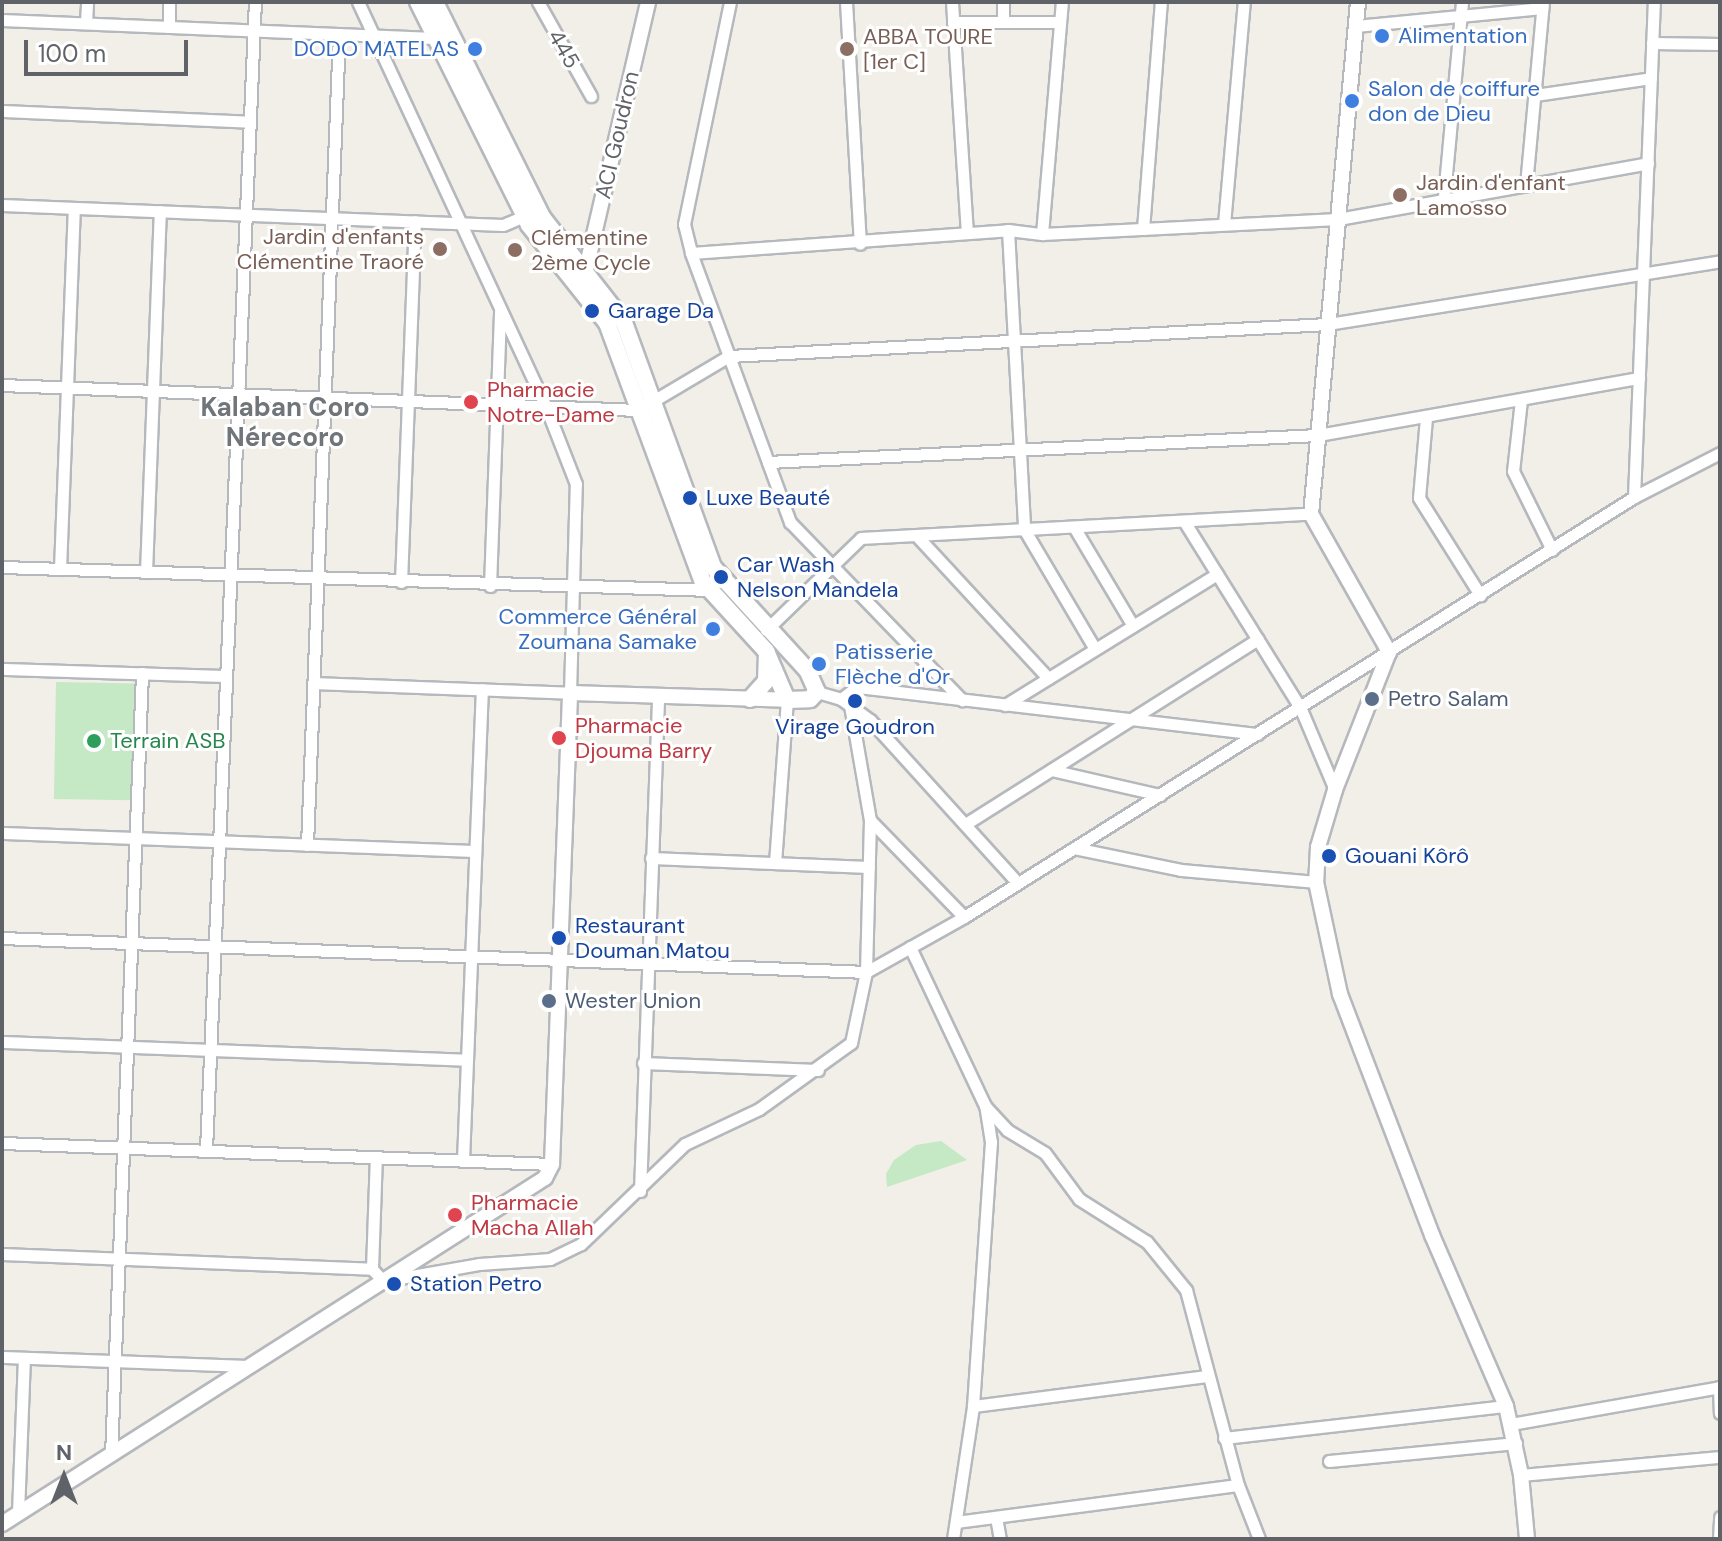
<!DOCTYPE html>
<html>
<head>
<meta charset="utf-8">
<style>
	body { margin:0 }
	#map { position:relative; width:1722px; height:1541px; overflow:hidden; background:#f1efe8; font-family:"DM Sans",sans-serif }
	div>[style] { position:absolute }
	.green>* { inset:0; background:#c5e8c5; transform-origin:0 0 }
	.roads { filter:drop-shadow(2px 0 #b5b8bc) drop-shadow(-2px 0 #b5b8bc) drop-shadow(0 2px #b5b8bc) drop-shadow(0 -2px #b5b8bc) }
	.minor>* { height:11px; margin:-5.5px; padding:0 5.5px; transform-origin:5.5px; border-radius:5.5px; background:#fff }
	.tertiary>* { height:14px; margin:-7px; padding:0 7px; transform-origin:7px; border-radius:7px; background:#fff }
	.secondary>* { height:16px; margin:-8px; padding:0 8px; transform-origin:8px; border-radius:8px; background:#fff }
	.dots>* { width:22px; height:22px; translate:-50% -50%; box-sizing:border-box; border:4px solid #fff; border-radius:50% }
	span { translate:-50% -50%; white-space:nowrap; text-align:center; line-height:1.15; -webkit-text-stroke:6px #fff; paint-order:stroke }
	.education-label { font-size:22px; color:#785e54 }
	.left { translate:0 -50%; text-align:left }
	.right { translate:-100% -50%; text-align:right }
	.shop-label { font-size:22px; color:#366cbe }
	.street-label { font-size:22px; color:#5f6368 }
	.transit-label { font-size:22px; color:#164399 }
	.health-label { font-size:22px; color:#be3a42 }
	.service-label { font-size:22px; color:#4e5e75 }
	.leisure-label { font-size:22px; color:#27864d }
	.quarter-label { font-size:26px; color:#70757a; font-weight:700 }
	.frame { position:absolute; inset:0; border:4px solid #5f6368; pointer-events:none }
	.north { position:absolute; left:24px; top:1437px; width:80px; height:80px; -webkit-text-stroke:6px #fff; paint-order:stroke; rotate:0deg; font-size:22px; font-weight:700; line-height:32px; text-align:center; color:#5f6368 }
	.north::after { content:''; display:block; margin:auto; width:28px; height:36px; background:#5f6368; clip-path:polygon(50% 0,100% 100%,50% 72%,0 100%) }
	.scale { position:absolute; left:24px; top:40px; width:164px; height:36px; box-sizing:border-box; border:4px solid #5f6368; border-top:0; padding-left:10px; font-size:24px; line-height:28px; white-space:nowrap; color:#5f6368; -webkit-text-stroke:6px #fff; paint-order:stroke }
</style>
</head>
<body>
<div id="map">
	<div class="green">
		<i style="left:56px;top:682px;width:79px;height:117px;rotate:1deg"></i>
		<i style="clip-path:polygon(941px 1141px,967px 1160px,887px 1187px,886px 1174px,894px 1160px,916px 1145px)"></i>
	</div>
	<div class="roads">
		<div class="minor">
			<i style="left:538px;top:2px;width:108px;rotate:60.6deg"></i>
			<i style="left:730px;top:2px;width:227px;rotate:101.7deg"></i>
			<i style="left:684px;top:224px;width:30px;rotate:76deg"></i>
			<i style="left:691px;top:253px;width:287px;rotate:69.8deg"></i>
			<i style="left:790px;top:522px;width:248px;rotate:46deg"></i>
			<i style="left:846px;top:2px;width:242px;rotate:86.7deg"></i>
			<i style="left:952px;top:2px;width:231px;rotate:86.3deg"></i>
			<i style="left:1003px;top:2px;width:20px;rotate:90deg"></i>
			<i style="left:2px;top:20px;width:432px;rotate:2.4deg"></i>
			<i style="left:953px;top:22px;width:107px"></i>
			<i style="left:86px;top:23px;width:21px;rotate:-87deg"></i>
			<i style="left:1356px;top:26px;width:187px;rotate:-5.5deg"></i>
			<i style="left:169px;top:27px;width:25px;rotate:-90deg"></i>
			<i style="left:1652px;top:43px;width:68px;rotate:0.8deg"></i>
			<i style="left:1535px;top:95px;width:117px;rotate:-8.3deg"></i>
			<i style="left:2px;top:111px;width:248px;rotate:2.5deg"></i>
			<i style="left:1526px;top:185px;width:183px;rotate:-84.7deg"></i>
			<i style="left:1444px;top:196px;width:195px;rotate:-84.7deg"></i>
			<i style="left:2px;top:205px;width:501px;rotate:2.29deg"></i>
			<i style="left:503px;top:225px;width:23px;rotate:-23deg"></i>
			<i style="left:1224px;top:224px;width:223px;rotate:-84.9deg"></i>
			<i style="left:1143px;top:229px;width:228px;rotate:-85.5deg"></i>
			<i style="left:1008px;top:230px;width:299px;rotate:86.9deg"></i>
			<i style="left:1024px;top:529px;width:139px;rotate:59.4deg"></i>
			<i style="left:1042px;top:234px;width:233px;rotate:-85.1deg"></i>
			<i style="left:691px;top:253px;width:318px;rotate:-4.1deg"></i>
			<i style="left:1008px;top:230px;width:34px;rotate:7deg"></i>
			<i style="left:1042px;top:234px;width:296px;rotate:-2.9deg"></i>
			<i style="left:1338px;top:219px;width:315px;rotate:-10.2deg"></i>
			<i style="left:2px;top:385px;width:636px;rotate:2.25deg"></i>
			<i style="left:638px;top:410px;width:106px;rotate:-30.7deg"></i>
			<i style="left:729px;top:356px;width:600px;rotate:-3.06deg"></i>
			<i style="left:1328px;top:324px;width:397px;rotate:-9.1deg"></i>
			<i style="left:1521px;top:400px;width:71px;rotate:96.4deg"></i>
			<i style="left:1513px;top:471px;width:88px;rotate:63.7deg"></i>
			<i style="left:1426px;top:418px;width:80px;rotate:95deg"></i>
			<i style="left:1419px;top:498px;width:115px;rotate:57.8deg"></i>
			<i style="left:768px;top:462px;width:551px;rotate:-2.81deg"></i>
			<i style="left:1318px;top:435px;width:326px;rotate:-10.1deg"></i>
			<i style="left:1634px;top:497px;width:495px;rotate:-87.7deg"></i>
			<i style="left:1184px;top:521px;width:219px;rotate:58.1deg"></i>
			<i style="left:1300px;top:707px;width:90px;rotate:67.1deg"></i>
			<i style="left:1074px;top:527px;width:115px;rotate:59.2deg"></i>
			<i style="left:916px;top:535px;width:195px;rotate:47.3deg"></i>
			<i style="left:2px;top:567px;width:707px;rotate:1.86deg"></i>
			<i style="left:60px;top:569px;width:361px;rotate:-87.8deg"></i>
			<i style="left:146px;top:572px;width:361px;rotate:-87.8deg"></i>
			<i style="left:401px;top:582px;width:361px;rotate:-87.8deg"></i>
			<i style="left:490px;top:586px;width:275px;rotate:-87.9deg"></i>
			<i style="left:766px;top:630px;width:132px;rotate:-44.1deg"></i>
			<i style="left:861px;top:538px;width:451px;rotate:-3.1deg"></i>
			<i style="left:2px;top:669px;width:224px;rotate:1.8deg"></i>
			<i style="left:313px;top:683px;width:257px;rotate:2.2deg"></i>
			<i style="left:570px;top:693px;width:209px;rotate:-88.4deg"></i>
			<i style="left:576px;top:484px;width:83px;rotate:-111.3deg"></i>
			<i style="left:546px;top:407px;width:447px;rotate:-114.9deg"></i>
			<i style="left:817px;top:692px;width:25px;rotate:16deg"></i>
			<i style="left:841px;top:699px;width:36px;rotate:36deg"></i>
			<i style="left:870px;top:720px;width:220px;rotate:47.8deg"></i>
			<i style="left:841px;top:699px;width:20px;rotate:-37deg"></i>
			<i style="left:857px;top:687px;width:403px;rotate:6.7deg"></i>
			<i style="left:1005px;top:705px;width:249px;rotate:-31.7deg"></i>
			<i style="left:1051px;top:770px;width:112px;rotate:12.9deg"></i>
			<i style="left:870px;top:820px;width:135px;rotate:45.9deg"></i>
			<i style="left:967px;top:823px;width:344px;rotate:-32.3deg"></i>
			<i style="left:2px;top:833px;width:473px;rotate:2.2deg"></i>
			<i style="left:307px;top:845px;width:812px;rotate:-87.74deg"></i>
			<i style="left:1074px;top:848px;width:109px;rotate:11.6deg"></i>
			<i style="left:1181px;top:870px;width:136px;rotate:5.1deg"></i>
			<i style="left:651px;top:858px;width:218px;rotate:2.4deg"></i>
			<i style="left:775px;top:863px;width:163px;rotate:-85.8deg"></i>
			<i style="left:2px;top:938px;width:865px;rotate:2.25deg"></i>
			<i style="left:866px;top:972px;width:112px;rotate:-29.3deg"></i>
			<i style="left:964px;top:917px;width:791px;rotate:-32.08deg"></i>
			<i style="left:1634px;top:497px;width:97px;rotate:-27.1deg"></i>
			<i style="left:910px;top:947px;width:176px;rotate:64.7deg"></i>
			<i style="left:985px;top:1106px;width:33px;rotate:47deg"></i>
			<i style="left:1007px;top:1130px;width:44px;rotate:31.2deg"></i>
			<i style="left:1045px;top:1153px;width:57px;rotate:53.5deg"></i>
			<i style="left:1079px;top:1199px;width:80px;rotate:32.3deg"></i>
			<i style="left:1147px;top:1242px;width:62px;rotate:50.9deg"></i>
			<i style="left:1186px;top:1290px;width:202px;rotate:75.1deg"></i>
			<i style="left:1238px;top:1485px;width:58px;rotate:68.7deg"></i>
			<i style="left:2px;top:1042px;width:465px;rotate:2.2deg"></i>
			<i style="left:643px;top:1063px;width:175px;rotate:2.3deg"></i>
			<i style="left:2px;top:1143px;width:550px;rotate:2.19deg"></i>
			<i style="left:206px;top:1150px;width:1149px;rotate:-87.56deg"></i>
			<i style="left:463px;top:1160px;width:471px;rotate:-87.7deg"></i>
			<i style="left:640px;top:1191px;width:496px;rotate:-87.9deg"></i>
			<i style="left:2px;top:1254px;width:370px;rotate:2.3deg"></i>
			<i style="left:372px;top:1269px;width:16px;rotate:47deg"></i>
			<i style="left:383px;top:1281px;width:97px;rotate:-10deg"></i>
			<i style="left:479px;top:1264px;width:71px;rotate:-4deg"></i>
			<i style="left:550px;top:1259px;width:34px;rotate:-26deg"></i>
			<i style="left:581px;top:1244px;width:144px;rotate:-43.9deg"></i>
			<i style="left:685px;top:1144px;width:82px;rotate:-25.3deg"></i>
			<i style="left:759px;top:1109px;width:113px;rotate:-35.7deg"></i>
			<i style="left:851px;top:1043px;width:73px;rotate:-78.1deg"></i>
			<i style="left:866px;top:972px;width:152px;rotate:-88.5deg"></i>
			<i style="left:870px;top:820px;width:117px;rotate:-99.9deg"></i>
			<i style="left:372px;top:1269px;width:112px;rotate:-88deg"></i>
			<i style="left:2px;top:1357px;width:247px;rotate:2.1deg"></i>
			<i style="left:1719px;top:1387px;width:26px;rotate:88deg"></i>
			<i style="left:973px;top:1406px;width:236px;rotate:-7.3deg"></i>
			<i style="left:1511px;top:1424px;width:212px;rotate:-10deg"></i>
			<i style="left:1224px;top:1438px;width:284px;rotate:-6.5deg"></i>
			<i style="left:111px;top:1455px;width:783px;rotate:-87.73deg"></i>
			<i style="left:1329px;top:1461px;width:188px;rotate:-5.5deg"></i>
			<i style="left:1521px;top:1475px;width:200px;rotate:-5.2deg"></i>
			<i style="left:18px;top:1513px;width:155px;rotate:-87.8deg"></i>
			<i style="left:996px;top:1517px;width:22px;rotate:80deg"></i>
			<i style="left:956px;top:1522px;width:284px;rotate:-7.5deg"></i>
			<i style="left:953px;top:1539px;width:134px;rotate:-81.4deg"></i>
			<i style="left:973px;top:1406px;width:265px;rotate:-86.1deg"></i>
			<i style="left:991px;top:1142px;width:36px;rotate:-99deg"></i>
			<i style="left:1719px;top:1539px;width:22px;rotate:-87deg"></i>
		</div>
		<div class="tertiary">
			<i style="left:1358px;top:2px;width:514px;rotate:95.24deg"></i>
			<i style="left:1311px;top:514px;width:159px;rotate:60.5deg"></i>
			<i style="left:1389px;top:652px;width:148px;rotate:111.4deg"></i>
			<i style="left:1335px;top:790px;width:59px;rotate:106.6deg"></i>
			<i style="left:1318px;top:847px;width:35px;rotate:93deg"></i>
			<i style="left:1316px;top:882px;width:115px;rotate:77.9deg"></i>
			<i style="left:1340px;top:994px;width:258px;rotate:69.1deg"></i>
			<i style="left:1432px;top:1235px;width:186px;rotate:66.6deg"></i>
			<i style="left:1506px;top:1406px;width:71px;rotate:77.7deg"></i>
			<i style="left:1521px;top:1475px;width:64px;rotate:84.6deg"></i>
			<i style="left:586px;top:269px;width:274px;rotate:-76.9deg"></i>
			<i style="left:2px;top:1524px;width:644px;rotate:-32.51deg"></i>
			<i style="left:545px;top:1178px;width:16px;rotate:-63deg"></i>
			<i style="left:552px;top:1164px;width:471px;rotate:-87.8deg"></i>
			<i style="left:570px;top:693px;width:217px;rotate:1.8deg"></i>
		</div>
		<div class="secondary">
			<i style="left:418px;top:2px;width:249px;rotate:63.5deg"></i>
			<i style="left:529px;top:225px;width:125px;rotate:51.5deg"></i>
			<i style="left:607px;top:323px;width:276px;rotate:69.7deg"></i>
			<i style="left:703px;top:582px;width:93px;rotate:47.6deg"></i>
			<i style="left:766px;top:651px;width:53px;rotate:66.8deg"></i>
			<i style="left:787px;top:700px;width:23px;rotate:-2deg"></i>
			<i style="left:810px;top:699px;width:10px;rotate:-45deg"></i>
			<i style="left:817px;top:692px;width:24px;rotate:-114deg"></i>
			<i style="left:807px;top:670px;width:139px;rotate:-132.4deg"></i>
			<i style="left:713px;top:567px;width:261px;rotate:-110deg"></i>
			<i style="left:624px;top:322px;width:133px;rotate:-128deg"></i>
			<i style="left:542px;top:217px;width:240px;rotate:-116.5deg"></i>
			<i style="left:750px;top:699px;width:24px;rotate:-48deg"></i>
			<i style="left:766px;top:681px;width:28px;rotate:-88deg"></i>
		</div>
	</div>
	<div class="dots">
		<i style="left:1382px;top:36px;background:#3f7fe0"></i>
		<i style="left:475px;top:49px;background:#3f7fe0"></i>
		<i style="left:847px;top:49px;background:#8d6e63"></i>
		<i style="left:1352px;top:101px;background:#3f7fe0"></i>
		<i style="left:1400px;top:195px;background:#8d6e63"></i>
		<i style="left:440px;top:249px;background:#8d6e63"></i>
		<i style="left:515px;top:250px;background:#8d6e63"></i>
		<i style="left:592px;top:311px;background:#1a4fb4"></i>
		<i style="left:471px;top:402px;background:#e0444e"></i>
		<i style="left:690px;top:498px;background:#1a4fb4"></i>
		<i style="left:721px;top:577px;background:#1a4fb4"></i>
		<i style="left:713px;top:629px;background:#3f7fe0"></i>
		<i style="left:819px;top:664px;background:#3f7fe0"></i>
		<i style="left:1372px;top:699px;background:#5c6f8a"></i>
		<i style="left:855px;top:701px;background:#1a4fb4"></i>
		<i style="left:559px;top:738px;background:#e0444e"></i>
		<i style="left:94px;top:741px;background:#2e9e5b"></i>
		<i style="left:1329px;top:856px;background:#1a4fb4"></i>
		<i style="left:559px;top:938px;background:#1a4fb4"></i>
		<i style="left:549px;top:1001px;background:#5c6f8a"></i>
		<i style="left:455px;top:1215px;background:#e0444e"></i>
		<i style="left:394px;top:1284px;background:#1a4fb4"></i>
	</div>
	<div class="education-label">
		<span class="left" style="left:863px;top:49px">ABBA TOURE<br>[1er C]</span>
		<span class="left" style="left:1416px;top:195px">Jardin d'enfant<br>Lamosso</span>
		<span class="right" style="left:424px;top:249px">Jardin d'enfants<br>Clémentine Traoré</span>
		<span class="left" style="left:531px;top:250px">Clémentine<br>2ème Cycle</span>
	</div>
	<div class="shop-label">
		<span class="left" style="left:1398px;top:36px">Alimentation</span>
		<span class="right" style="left:459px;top:49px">DODO MATELAS</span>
		<span class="left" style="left:1368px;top:101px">Salon de coiffure<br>don de Dieu</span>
		<span class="right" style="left:697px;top:629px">Commerce Général<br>Zoumana Samake</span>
		<span class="left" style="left:835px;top:664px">Patisserie<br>Flèche d'Or</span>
	</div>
	<div class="street-label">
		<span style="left:564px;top:49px;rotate:60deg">445</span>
		<span style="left:617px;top:135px;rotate:-77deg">ACI Goudron</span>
	</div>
	<div class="transit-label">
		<span class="left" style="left:608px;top:311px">Garage Da</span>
		<span class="left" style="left:706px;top:498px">Luxe Beauté</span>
		<span class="left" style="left:737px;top:577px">Car Wash<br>Nelson Mandela</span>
		<span style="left:855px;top:727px">Virage Goudron</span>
		<span class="left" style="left:1345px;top:856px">Gouani Kôrô</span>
		<span class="left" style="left:575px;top:938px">Restaurant<br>Douman Matou</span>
		<span class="left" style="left:410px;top:1284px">Station Petro</span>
	</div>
	<div class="health-label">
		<span class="left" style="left:487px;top:402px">Pharmacie<br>Notre-Dame</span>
		<span class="left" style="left:575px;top:738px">Pharmacie<br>Djouma Barry</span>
		<span class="left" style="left:471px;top:1215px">Pharmacie<br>Macha Allah</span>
	</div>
	<div class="service-label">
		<span class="left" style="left:1388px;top:699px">Petro Salam</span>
		<span class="left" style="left:565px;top:1001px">Wester Union</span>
	</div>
	<div class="leisure-label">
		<span class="left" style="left:110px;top:741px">Terrain ASB</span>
	</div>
	<div class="quarter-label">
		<span style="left:285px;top:423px">Kalaban Coro<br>Nérecoro</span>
	</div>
	<div class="frame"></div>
	<div class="north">N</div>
	<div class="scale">100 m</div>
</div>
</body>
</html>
